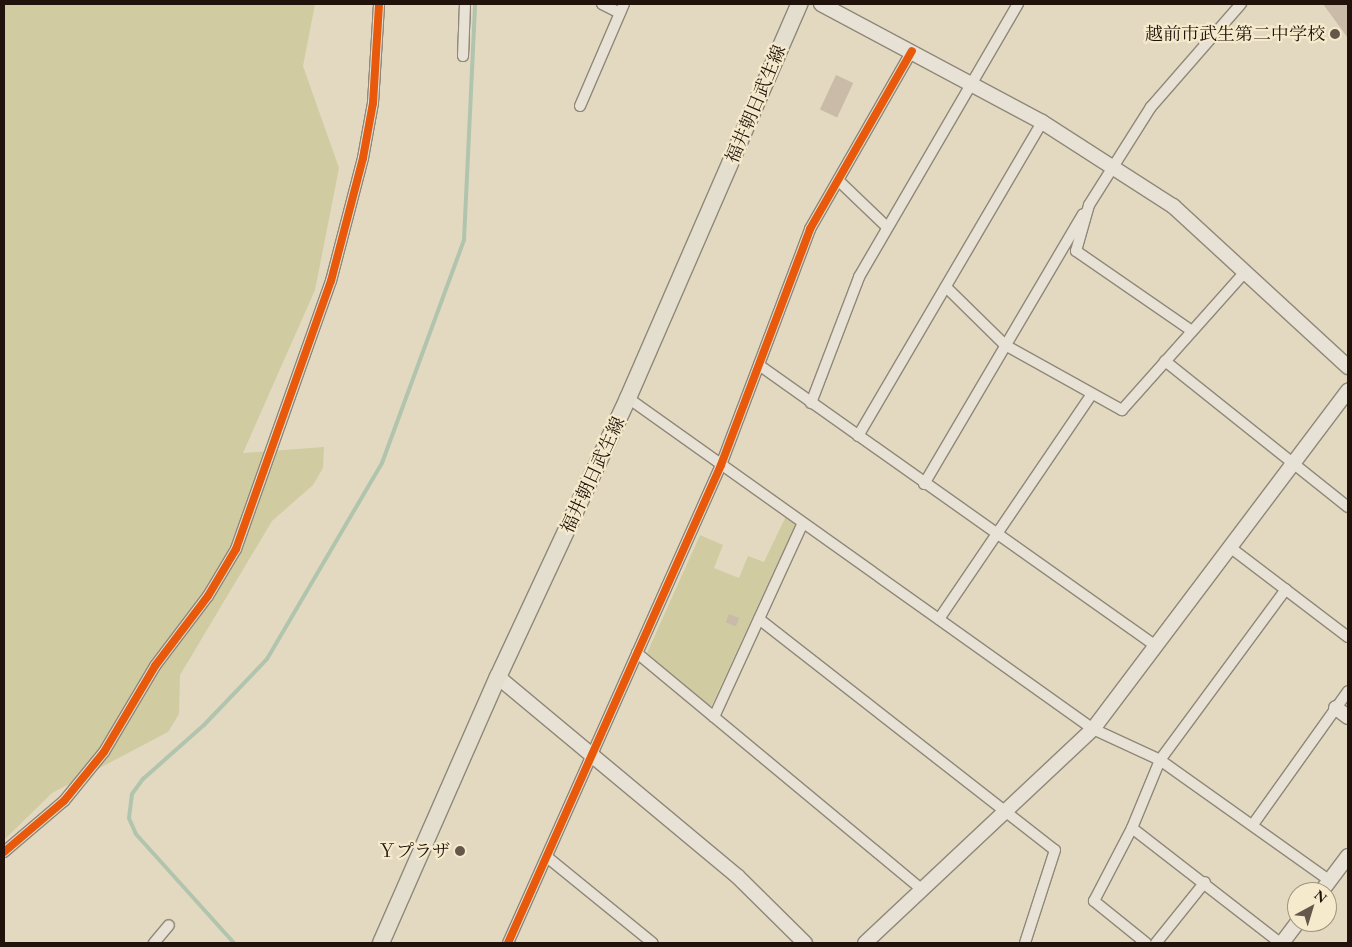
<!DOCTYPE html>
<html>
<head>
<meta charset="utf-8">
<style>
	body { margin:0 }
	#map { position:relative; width:1352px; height:947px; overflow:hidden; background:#e3d9c0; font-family:"EB Garamond","Noto Serif JP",serif }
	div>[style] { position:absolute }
	.green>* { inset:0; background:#d0cba1 }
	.stream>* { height:4px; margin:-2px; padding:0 2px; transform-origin:2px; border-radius:2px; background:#b1c5ae }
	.building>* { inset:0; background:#c9bba7; transform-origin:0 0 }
	.roads { filter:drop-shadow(1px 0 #8f8879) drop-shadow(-1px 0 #8f8879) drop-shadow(0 1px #8f8879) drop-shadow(0 -1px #8f8879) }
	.street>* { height:10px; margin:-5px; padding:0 5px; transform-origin:5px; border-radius:5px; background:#e8e2d6 }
	.secondary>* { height:14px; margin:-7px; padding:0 7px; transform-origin:7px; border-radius:7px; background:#e8e2d6 }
	.primary>* { height:16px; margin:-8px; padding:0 8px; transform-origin:8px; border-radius:8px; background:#e4decf }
	.cycleway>* { height:8px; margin:-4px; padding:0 4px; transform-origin:4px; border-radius:4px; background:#e8590c }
	.dots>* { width:14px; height:14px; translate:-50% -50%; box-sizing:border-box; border:2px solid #f6eacd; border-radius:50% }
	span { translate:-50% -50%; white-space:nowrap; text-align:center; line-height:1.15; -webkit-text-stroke:4.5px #f6eacd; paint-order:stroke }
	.poi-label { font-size:18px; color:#21130b }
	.right { translate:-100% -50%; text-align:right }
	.street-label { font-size:18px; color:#21130b }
	.frame { position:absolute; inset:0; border:5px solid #21130b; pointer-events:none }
	.north { position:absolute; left:1287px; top:882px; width:50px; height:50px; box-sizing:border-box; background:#f6eacd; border:1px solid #a1947f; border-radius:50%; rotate:39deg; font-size:14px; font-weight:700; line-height:20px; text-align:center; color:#21130b }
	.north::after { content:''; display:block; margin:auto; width:18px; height:22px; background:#65584a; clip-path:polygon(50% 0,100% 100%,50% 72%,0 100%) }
</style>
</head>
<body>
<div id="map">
	<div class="green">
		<i style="clip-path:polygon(4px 4px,315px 4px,303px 66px,339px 168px,315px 290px,243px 453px,324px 447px,323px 468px,313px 485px,272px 521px,180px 675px,179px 714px,168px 732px,52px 793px,4px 840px)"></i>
		<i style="clip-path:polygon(786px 516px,796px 523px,711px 707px,647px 653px,700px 535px,723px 545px,714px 568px,739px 578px,748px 556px,764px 562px)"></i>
	</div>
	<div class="stream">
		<i style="left:234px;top:943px;width:147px;rotate:-132deg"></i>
		<i style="left:136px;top:834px;width:17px;rotate:-114deg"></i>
		<i style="left:129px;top:818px;width:24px;rotate:-83deg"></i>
		<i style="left:132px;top:794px;width:19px;rotate:-54deg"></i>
		<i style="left:143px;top:779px;width:81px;rotate:-41.5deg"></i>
		<i style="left:204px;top:725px;width:91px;rotate:-46.3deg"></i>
		<i style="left:267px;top:659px;width:227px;rotate:-59.6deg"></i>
		<i style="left:382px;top:463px;width:238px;rotate:-69.8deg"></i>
		<i style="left:464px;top:240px;width:236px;rotate:-87.3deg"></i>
	</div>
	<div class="building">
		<i style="clip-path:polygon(1323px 4px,1348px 4px,1348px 38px)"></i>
		<i style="left:836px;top:75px;width:19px;height:38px;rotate:25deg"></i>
		<i style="left:729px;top:614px;width:11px;height:9px;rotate:22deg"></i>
	</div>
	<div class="roads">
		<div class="street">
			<i style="left:602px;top:4px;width:20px;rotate:27deg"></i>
			<i style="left:463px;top:56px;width:52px;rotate:-87.8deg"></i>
			<i style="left:580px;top:106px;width:111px;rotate:-66.7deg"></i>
			<i style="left:839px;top:181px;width:66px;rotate:43.8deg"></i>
			<i style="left:946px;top:287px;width:83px;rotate:44.5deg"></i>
			<i style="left:1005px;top:345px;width:134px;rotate:29.1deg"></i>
			<i style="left:1122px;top:410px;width:186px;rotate:-48.3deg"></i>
			<i style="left:1192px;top:331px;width:141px;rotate:-145.4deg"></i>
			<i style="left:1076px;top:251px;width:48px;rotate:-74.2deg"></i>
			<i style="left:1089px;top:205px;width:116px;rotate:-57.7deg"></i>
			<i style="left:1151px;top:107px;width:137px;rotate:-48.9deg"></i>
			<i style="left:1165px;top:361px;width:234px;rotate:38.6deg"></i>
			<i style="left:759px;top:365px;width:486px;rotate:35.3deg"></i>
			<i style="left:628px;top:398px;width:571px;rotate:35.44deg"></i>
			<i style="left:1093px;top:729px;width:74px;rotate:24.8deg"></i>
			<i style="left:1160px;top:760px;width:209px;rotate:35.4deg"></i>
			<i style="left:811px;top:403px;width:135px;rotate:-69.1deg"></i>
			<i style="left:859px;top:277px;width:316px;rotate:-59.8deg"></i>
			<i style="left:858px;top:436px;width:364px;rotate:-59.6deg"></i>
			<i style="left:924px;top:484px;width:313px;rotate:-59.5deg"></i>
			<i style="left:1231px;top:548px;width:147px;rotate:37.3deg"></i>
			<i style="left:759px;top:619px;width:375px;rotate:38deg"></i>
			<i style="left:1055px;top:850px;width:98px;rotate:107.9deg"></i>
			<i style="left:939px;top:619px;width:272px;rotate:-55.8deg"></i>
			<i style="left:637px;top:653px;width:371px;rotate:39.7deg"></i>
			<i style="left:714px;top:717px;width:213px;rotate:-65.4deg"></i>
			<i style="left:1254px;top:823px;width:162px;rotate:-54.5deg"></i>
			<i style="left:1132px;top:828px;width:187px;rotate:37.8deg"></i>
			<i style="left:4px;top:852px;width:79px;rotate:-40.4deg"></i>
			<i style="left:64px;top:801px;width:63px;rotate:-50.8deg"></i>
			<i style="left:104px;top:752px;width:100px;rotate:-59.3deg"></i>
			<i style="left:155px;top:666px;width:88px;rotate:-52.9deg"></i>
			<i style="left:208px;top:596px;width:55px;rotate:-59.2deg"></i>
			<i style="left:236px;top:549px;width:284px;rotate:-70.5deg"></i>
			<i style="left:331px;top:281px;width:127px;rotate:-75.4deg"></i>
			<i style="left:363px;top:158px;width:56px;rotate:-79.7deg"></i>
			<i style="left:373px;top:103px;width:99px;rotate:-86.5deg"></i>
			<i style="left:547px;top:857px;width:136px;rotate:39.1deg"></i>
			<i style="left:154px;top:943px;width:23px;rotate:-50deg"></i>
			<i style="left:508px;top:943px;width:523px;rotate:-65.98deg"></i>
			<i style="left:721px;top:465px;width:252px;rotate:-69.3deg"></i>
			<i style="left:810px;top:229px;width:205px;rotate:-60.2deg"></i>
			<i style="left:1146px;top:943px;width:67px;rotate:-141.1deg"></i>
			<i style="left:1094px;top:901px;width:82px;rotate:-62.5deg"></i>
			<i style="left:1132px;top:828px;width:74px;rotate:-67.6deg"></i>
			<i style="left:1160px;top:760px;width:212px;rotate:-53.6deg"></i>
			<i style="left:1156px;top:943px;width:78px;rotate:-51.2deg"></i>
		</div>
		<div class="secondary">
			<i style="left:821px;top:4px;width:251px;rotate:28.1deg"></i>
			<i style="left:1042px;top:122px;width:156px;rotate:32.7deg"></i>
			<i style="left:1173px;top:206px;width:238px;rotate:42.6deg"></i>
			<i style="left:498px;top:677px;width:312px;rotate:39.8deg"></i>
			<i style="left:738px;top:877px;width:94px;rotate:44.6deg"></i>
			<i style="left:1336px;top:708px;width:15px;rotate:37deg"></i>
			<i style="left:1321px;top:892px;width:45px;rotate:-53.1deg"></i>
			<i style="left:865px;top:943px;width:313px;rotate:-43.2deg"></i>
			<i style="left:1093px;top:729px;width:424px;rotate:-53deg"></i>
			<i style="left:1282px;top:943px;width:26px;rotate:-53deg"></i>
		</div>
		<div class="primary">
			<i style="left:381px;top:943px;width:291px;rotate:-66.3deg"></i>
			<i style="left:498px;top:677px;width:308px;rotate:-65deg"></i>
			<i style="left:628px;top:398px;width:430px;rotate:-66.5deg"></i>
		</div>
	</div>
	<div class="cycleway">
		<i style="left:4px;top:852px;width:79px;rotate:-40.4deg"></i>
		<i style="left:64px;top:801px;width:63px;rotate:-50.8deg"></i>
		<i style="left:104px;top:752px;width:100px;rotate:-59.3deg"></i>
		<i style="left:155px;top:666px;width:88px;rotate:-52.9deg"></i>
		<i style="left:208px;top:596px;width:55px;rotate:-59.2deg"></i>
		<i style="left:236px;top:549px;width:284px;rotate:-70.5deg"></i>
		<i style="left:331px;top:281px;width:127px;rotate:-75.4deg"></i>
		<i style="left:363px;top:158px;width:56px;rotate:-79.7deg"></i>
		<i style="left:373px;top:103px;width:99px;rotate:-86.5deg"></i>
		<i style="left:508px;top:943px;width:523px;rotate:-65.98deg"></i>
		<i style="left:721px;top:465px;width:252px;rotate:-69.3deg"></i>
		<i style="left:810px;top:229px;width:205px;rotate:-60.2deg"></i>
	</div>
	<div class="dots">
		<i style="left:1335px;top:34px;background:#65584a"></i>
		<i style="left:460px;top:851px;background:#65584a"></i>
	</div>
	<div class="poi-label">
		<span class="right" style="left:1325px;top:34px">越前市武生第二中学校</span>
		<span class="right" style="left:450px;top:851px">Ｙプラザ</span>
	</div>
	<div class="street-label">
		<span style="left:756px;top:104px;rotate:-67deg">福井朝日武生線</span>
		<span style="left:593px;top:475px;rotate:-65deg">福井朝日武生線</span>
	</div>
	<div class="frame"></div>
	<div class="north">N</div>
</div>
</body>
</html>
